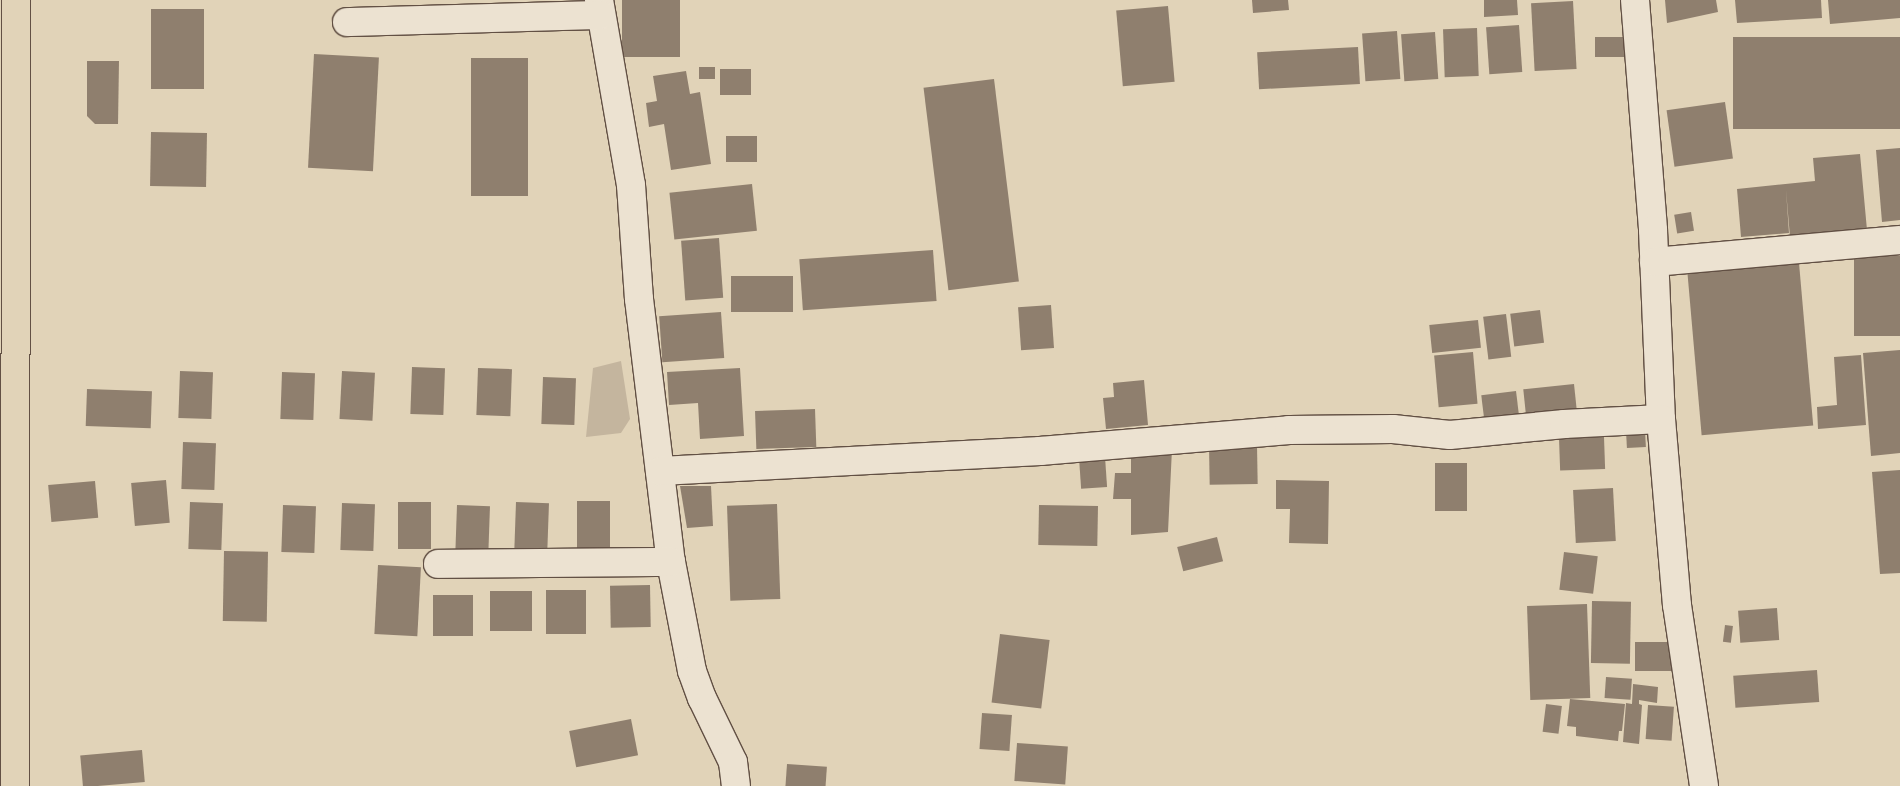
<!DOCTYPE html>
<html>
<head>
<meta charset="utf-8">
<style>
	body { margin:0 }
	#map { position:relative; width:1900px; height:786px; overflow:hidden; background:#e1d3b8; font-family:"IM FELL English",serif }
	div>[style] { position:absolute }
	.green>* { inset:0; background:#c4b59e }
	.building>* { inset:0; background:#8f7f6e; transform-origin:0 0 }
	.roads { filter:drop-shadow(1px 0 #625044) drop-shadow(-1px 0 #625044) drop-shadow(0 1px #625044) drop-shadow(0 -1px #625044) }
	.minor>* { height:28px; margin:-14px; padding:0 14px; transform-origin:14px; border-radius:14px; background:#ece2d1 }
	.major>* { height:28px; margin:-14px; padding:0 14px; transform-origin:14px; border-radius:14px; background:#e1d3b8 }
	span { translate:-50% -50%; white-space:nowrap; text-align:center; line-height:1.15; -webkit-text-stroke:4px #ece2d1; paint-order:stroke }
</style>
</head>
<body>
<div id="map">
	<div class="green">
		<i style="clip-path:polygon(621px 361px,630px 419px,621px 433px,586px 437px,593px 368px)"></i>
	</div>
	<div class="building">
		<i style="left:622px;top:0;width:58px;height:57px"></i>
		<i style="clip-path:polygon(1252px 0,1288px 0,1289px 10px,1253px 13px)"></i>
		<i style="clip-path:polygon(1484px 0,1517px 0,1518px 15px,1484px 17px)"></i>
		<i style="clip-path:polygon(1665px 0,1716px 0,1718px 12px,1667px 23px)"></i>
		<i style="clip-path:polygon(1735px 0,1821px 0,1822px 18px,1737px 23px)"></i>
		<i style="clip-path:polygon(1828px 0,1900px 0,1900px 18px,1830px 24px)"></i>
		<i style="left:1573px;top:1px;width:68px;height:42px;rotate:87deg"></i>
		<i style="left:1168px;top:6px;width:76px;height:52px;rotate:85deg"></i>
		<i style="left:151px;top:9px;width:53px;height:80px"></i>
		<i style="left:1519px;top:25px;width:47px;height:33px;rotate:86deg"></i>
		<i style="left:1477px;top:28px;width:48px;height:34px;rotate:88deg"></i>
		<i style="left:1397px;top:31px;width:48px;height:35px;rotate:86deg"></i>
		<i style="left:1435px;top:32px;width:47px;height:34px;rotate:86deg"></i>
		<i style="left:1595px;top:37px;width:30px;height:20px"></i>
		<i style="left:1900px;top:37px;width:92px;height:167px;rotate:90deg"></i>
		<i style="left:1358px;top:47px;width:37px;height:101px;rotate:87deg"></i>
		<i style="left:314px;top:54px;width:65px;height:114px;rotate:3deg"></i>
		<i style="left:528px;top:58px;width:138px;height:57px;rotate:90deg"></i>
		<i style="clip-path:polygon(87px 61px,119px 61px,118px 124px,95px 124px,87px 116px)"></i>
		<i style="left:715px;top:67px;width:12px;height:16px;rotate:90deg"></i>
		<i style="left:751px;top:69px;width:26px;height:31px;rotate:90deg"></i>
		<i style="clip-path:polygon(686px 71px,690px 94px,700px 92px,711px 164px,671px 170px,664px 124px,649px 127px,646px 103px,657px 101px,653px 76px)"></i>
		<i style="left:994px;top:79px;width:204px;height:71px;rotate:83deg"></i>
		<i style="left:1725px;top:102px;width:57px;height:59px;rotate:82deg"></i>
		<i style="left:151px;top:132px;width:56px;height:54px;rotate:1deg"></i>
		<i style="left:726px;top:136px;width:31px;height:26px"></i>
		<i style="clip-path:polygon(1900px 148px,1900px 220px,1882px 222px,1876px 150px)"></i>
		<i style="clip-path:polygon(1860px 154px,1867px 230px,1790px 237px,1786px 190px,1789px 233px,1741px 237px,1737px 189px,1815px 181px,1813px 158px)"></i>
		<i style="left:752px;top:184px;width:47px;height:83px;rotate:84deg"></i>
		<i style="left:1691px;top:212px;width:19px;height:17px;rotate:81deg"></i>
		<i style="left:719px;top:238px;width:60px;height:38px;rotate:86deg"></i>
		<i style="left:933px;top:250px;width:51px;height:134px;rotate:86deg"></i>
		<i style="left:1900px;top:256px;width:80px;height:46px;rotate:90deg"></i>
		<i style="left:1799px;top:263px;width:163px;height:112px;rotate:85deg"></i>
		<i style="left:731px;top:276px;width:62px;height:36px"></i>
		<i style="left:1051px;top:305px;width:43px;height:33px;rotate:86deg"></i>
		<i style="left:1540px;top:310px;width:33px;height:30px;rotate:83deg"></i>
		<i style="left:721px;top:312px;width:46px;height:62px;rotate:86deg"></i>
		<i style="left:1506px;top:314px;width:43px;height:23px;rotate:83deg"></i>
		<i style="left:1478px;top:320px;width:28px;height:49px;rotate:84deg"></i>
		<i style="clip-path:polygon(1900px 350px,1900px 453px,1871px 456px,1863px 353px)"></i>
		<i style="left:1473px;top:352px;width:52px;height:39px;rotate:85deg"></i>
		<i style="clip-path:polygon(1861px 355px,1866px 425px,1818px 429px,1817px 407px,1837px 405px,1834px 357px)"></i>
		<i style="left:412px;top:367px;width:33px;height:47px;rotate:2deg"></i>
		<i style="left:478px;top:368px;width:34px;height:47px;rotate:2deg"></i>
		<i style="clip-path:polygon(740px 368px,744px 436px,700px 439px,698px 403px,669px 405px,667px 372px)"></i>
		<i style="left:180px;top:371px;width:33px;height:47px;rotate:2deg"></i>
		<i style="left:342px;top:371px;width:33px;height:48px;rotate:3deg"></i>
		<i style="left:282px;top:372px;width:33px;height:47px;rotate:2deg"></i>
		<i style="left:543px;top:377px;width:33px;height:47px;rotate:2deg"></i>
		<i style="clip-path:polygon(1144px 380px,1148px 425px,1106px 429px,1103px 398px,1114px 397px,1113px 383px)"></i>
		<i style="left:1574px;top:384px;width:27px;height:51px;rotate:84deg"></i>
		<i style="left:87px;top:389px;width:65px;height:37px;rotate:2deg"></i>
		<i style="left:1516px;top:391px;width:25px;height:35px;rotate:83deg"></i>
		<i style="left:815px;top:409px;width:38px;height:60px;rotate:88deg"></i>
		<i style="left:1645px;top:430px;width:17px;height:19px;rotate:87deg"></i>
		<i style="left:1604px;top:437px;width:32px;height:45px;rotate:88deg"></i>
		<i style="left:183px;top:442px;width:33px;height:47px;rotate:2deg"></i>
		<i style="left:1257px;top:445px;width:39px;height:48px;rotate:89deg"></i>
		<i style="clip-path:polygon(1172px 449px,1168px 532px,1131px 535px,1131px 499px,1113px 499px,1115px 473px,1131px 473px,1131px 453px)"></i>
		<i style="left:1105px;top:457px;width:30px;height:26px;rotate:86deg"></i>
		<i style="left:1435px;top:463px;width:32px;height:48px"></i>
		<i style="clip-path:polygon(1900px 470px,1900px 573px,1880px 574px,1872px 472px)"></i>
		<i style="left:166px;top:480px;width:43px;height:35px;rotate:85deg"></i>
		<i style="clip-path:polygon(1276px 480px,1329px 481px,1328px 544px,1289px 543px,1290px 509px,1276px 509px)"></i>
		<i style="left:95px;top:481px;width:37px;height:47px;rotate:85deg"></i>
		<i style="clip-path:polygon(680px 486px,711px 486px,713px 526px,687px 528px)"></i>
		<i style="left:1613px;top:488px;width:53px;height:40px;rotate:87deg"></i>
		<i style="left:577px;top:501px;width:33px;height:47px"></i>
		<i style="left:190px;top:502px;width:33px;height:47px;rotate:2deg"></i>
		<i style="left:398px;top:502px;width:33px;height:47px"></i>
		<i style="left:516px;top:502px;width:33px;height:47px;rotate:2deg"></i>
		<i style="left:342px;top:503px;width:33px;height:47px;rotate:2deg"></i>
		<i style="left:777px;top:504px;width:95px;height:50px;rotate:88deg"></i>
		<i style="left:283px;top:505px;width:33px;height:47px;rotate:2deg"></i>
		<i style="left:457px;top:505px;width:33px;height:47px;rotate:2deg"></i>
		<i style="left:1039px;top:505px;width:59px;height:40px;rotate:1deg"></i>
		<i style="left:1217px;top:537px;width:25px;height:41px;rotate:76deg"></i>
		<i style="left:224px;top:551px;width:44px;height:70px;rotate:1deg"></i>
		<i style="left:1564px;top:552px;width:34px;height:38px;rotate:7deg"></i>
		<i style="left:378px;top:565px;width:43px;height:69px;rotate:3deg"></i>
		<i style="left:650px;top:585px;width:42px;height:40px;rotate:89deg"></i>
		<i style="left:546px;top:590px;width:40px;height:44px"></i>
		<i style="left:490px;top:591px;width:42px;height:40px"></i>
		<i style="left:433px;top:595px;width:40px;height:41px"></i>
		<i style="left:1592px;top:601px;width:39px;height:62px;rotate:1deg"></i>
		<i style="left:1587px;top:604px;width:94px;height:60px;rotate:88deg"></i>
		<i style="left:1777px;top:608px;width:32px;height:39px;rotate:86deg"></i>
		<i style="left:1725px;top:625px;width:8px;height:17px;rotate:7deg"></i>
		<i style="left:1000px;top:634px;width:50px;height:69px;rotate:7deg"></i>
		<i style="left:1635px;top:642px;width:39px;height:29px"></i>
		<i style="left:1817px;top:670px;width:32px;height:84px;rotate:86deg"></i>
		<i style="left:1606px;top:677px;width:26px;height:21px;rotate:4deg"></i>
		<i style="clip-path:polygon(1633px 684px,1658px 687px,1657px 703px,1639px 700px,1639px 704px,1642px 705px,1639px 744px,1623px 742px,1626px 703px,1632px 704px)"></i>
		<i style="clip-path:polygon(1570px 699px,1625px 704px,1622px 731px,1619px 731px,1618px 741px,1576px 736px,1576px 727px,1567px 726px)"></i>
		<i style="left:1546px;top:704px;width:16px;height:28px;rotate:7deg"></i>
		<i style="left:1648px;top:705px;width:26px;height:34px;rotate:4deg"></i>
		<i style="left:982px;top:713px;width:30px;height:36px;rotate:4deg"></i>
		<i style="left:631px;top:719px;width:37px;height:63px;rotate:79deg"></i>
		<i style="left:1017px;top:743px;width:51px;height:38px;rotate:4deg"></i>
		<i style="left:142px;top:750px;width:32px;height:62px;rotate:85deg"></i>
		<i style="left:787px;top:764px;width:40px;height:22px;rotate:4deg"></i>
	</div>
	<div class="roads">
		<div class="minor">
			<i style="left:599px;top:0;width:188px;rotate:80.2deg"></i>
			<i style="left:631px;top:185px;width:114px;rotate:86deg"></i>
			<i style="left:639px;top:299px;width:265px;rotate:83.1deg"></i>
			<i style="left:671px;top:562px;width:111px;rotate:79.1deg"></i>
			<i style="left:692px;top:671px;width:29px;rotate:70deg"></i>
			<i style="left:702px;top:698px;width:71px;rotate:64.2deg"></i>
			<i style="left:733px;top:762px;width:24px;rotate:83deg"></i>
			<i style="left:1635px;top:0;width:231px;rotate:85.5deg"></i>
			<i style="left:1653px;top:230px;width:189px;rotate:87.6deg"></i>
			<i style="left:1661px;top:419px;width:187px;rotate:85.1deg"></i>
			<i style="left:1677px;top:605px;width:183px;rotate:81.5deg"></i>
			<i style="left:347px;top:22px;width:254px;rotate:-1.6deg"></i>
			<i style="left:1654px;top:262px;width:247px;rotate:-5.1deg"></i>
			<i style="left:660px;top:471px;width:381px;rotate:-3deg"></i>
			<i style="left:1040px;top:451px;width:250px;rotate:-4.8deg"></i>
			<i style="left:1289px;top:430px;width:104px;rotate:-0.6deg"></i>
			<i style="left:1393px;top:429px;width:57px;rotate:6deg"></i>
			<i style="left:1450px;top:435px;width:115px;rotate:-5.5deg"></i>
			<i style="left:1564px;top:424px;width:97px;rotate:-3deg"></i>
			<i style="left:438px;top:564px;width:233px;rotate:-0.5deg"></i>
		</div>
		<div class="major">
			<i style="left:15px;top:786px;width:786px;rotate:-89.93deg"></i>
		</div>
	</div>
</div>
</body>
</html>
